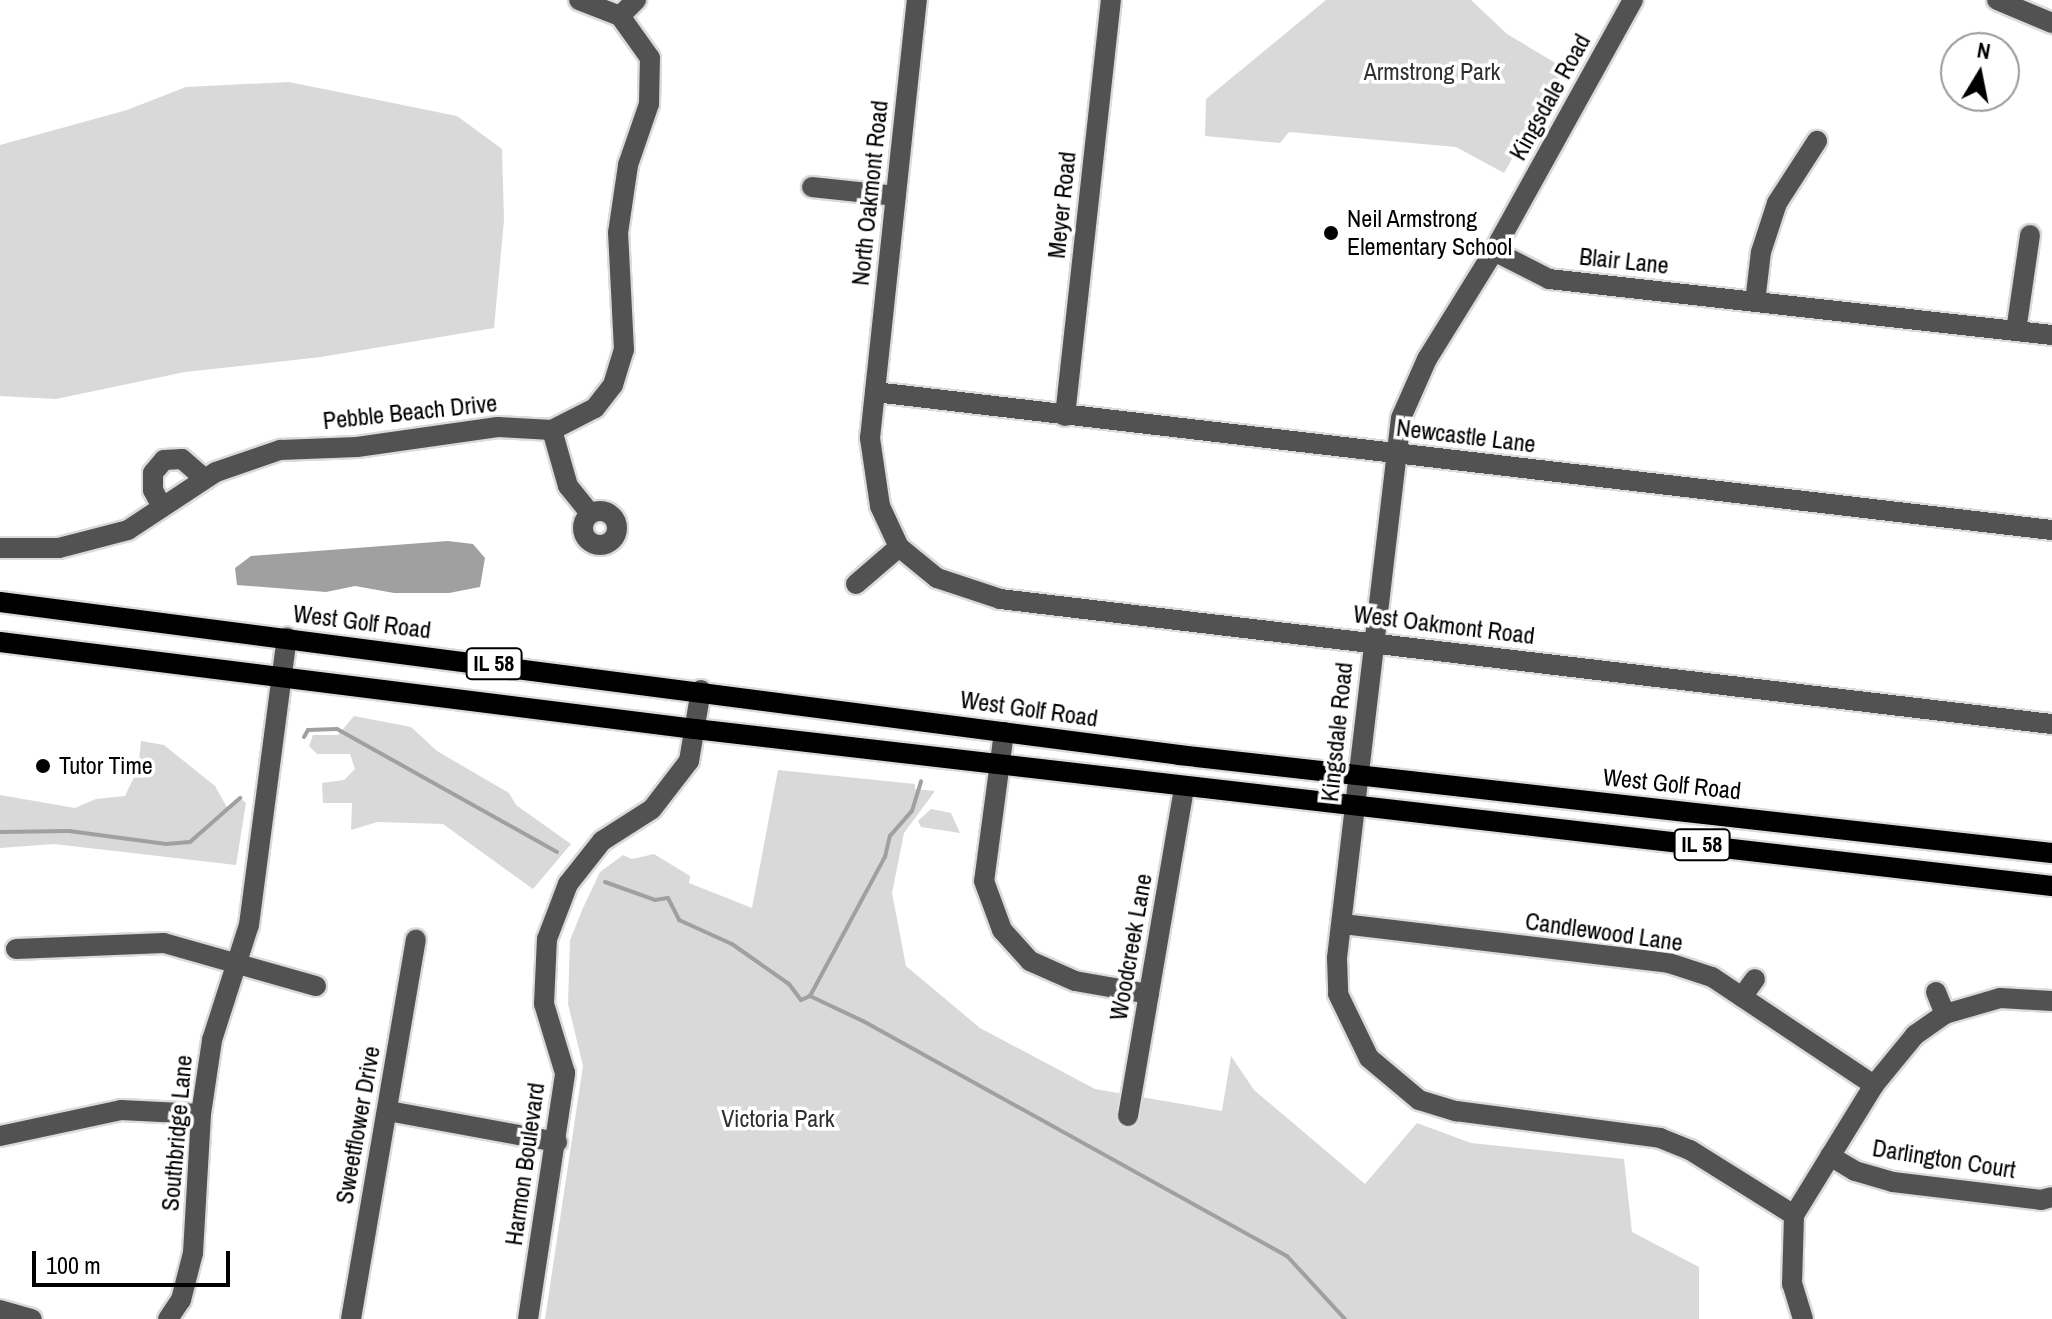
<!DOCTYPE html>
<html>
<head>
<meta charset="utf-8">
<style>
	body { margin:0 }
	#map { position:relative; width:2052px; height:1319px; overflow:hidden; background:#fff; font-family:"Archivo Narrow",sans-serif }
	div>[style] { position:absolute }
	.green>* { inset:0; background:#d9d9d9 }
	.water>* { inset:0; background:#a0a0a0 }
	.stream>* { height:4px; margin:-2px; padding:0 2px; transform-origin:2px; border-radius:2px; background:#a0a0a0 }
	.roads { filter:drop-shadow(2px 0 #dbdbdb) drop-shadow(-2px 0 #dbdbdb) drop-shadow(0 2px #dbdbdb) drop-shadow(0 -2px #dbdbdb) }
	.minor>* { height:20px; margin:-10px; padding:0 10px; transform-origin:10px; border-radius:10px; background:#525252 }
	.minor>.ring { margin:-10px; padding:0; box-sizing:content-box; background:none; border:20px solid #525252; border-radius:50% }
	.major>* { height:20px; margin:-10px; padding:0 10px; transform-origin:10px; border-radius:10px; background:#000 }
	.dots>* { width:22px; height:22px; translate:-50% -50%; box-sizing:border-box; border:4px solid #fff; border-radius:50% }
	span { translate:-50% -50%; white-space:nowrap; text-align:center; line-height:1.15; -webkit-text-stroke:7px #fff; paint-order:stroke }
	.shield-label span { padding:2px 6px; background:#fff; border:2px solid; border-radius:6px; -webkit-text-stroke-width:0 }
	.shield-label { font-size:22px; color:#000; font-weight:700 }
	.park-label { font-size:24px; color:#303030 }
	.street-label { font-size:24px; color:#000 }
	.poi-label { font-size:24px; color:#000 }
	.left { translate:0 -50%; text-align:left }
	.north { position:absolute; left:1940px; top:32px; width:80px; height:80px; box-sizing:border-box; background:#fff; border:2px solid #999; border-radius:50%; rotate:10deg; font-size:22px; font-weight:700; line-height:32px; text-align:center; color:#000 }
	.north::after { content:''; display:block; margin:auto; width:28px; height:36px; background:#000; clip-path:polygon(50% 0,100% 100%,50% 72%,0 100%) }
	.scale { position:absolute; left:32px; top:1251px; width:198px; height:36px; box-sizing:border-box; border:4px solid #000; border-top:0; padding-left:10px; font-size:24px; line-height:28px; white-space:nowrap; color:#000; -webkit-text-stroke:6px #fff; paint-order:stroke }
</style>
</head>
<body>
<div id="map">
	<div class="green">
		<i style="clip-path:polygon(1326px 0,1471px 0,1507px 34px,1564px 68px,1504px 173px,1456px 147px,1289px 132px,1280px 143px,1205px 136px,1206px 99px)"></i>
		<i style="clip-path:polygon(289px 82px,457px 116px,502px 149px,504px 220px,494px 328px,321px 357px,185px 372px,56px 399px,0 396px,0 145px,127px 110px,186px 87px)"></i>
		<i style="clip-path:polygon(354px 716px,411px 727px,437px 751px,509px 793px,516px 805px,571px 844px,533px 889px,443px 824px,377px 822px,351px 830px,352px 803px,323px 803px,322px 783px,344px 780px,355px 769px,350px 754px,317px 754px,309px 746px,313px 735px,338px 735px)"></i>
		<i style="clip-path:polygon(141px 741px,164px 745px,215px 786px,228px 809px,240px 798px,246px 803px,236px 865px,54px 844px,0 848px,0 795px,75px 808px,96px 799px,125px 796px,138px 769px)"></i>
		<i style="clip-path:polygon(778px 770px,915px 784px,915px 789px,935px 791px,904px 833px,892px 893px,906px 966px,980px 1028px,1095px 1089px,1222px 1111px,1231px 1056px,1254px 1090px,1365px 1184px,1417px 1123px,1471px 1143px,1624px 1159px,1632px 1232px,1699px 1267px,1699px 1319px,545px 1319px,583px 1066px,568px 1004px,570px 940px,583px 908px,600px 872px,623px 855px,632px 859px,654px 854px,690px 876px,689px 883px,752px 908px)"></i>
		<i style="clip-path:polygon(931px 809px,951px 813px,960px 833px,921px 827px,918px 821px)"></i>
	</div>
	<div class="water">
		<i style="clip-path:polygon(448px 541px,473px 544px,485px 558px,480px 587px,449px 593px,394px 593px,355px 586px,326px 592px,237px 585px,235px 568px,251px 556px)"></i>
	</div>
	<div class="stream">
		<i style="left:304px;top:737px;width:8px;rotate:-60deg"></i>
		<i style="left:308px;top:730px;width:29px;rotate:-2deg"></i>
		<i style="left:337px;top:729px;width:252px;rotate:29.2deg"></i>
		<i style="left:0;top:832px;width:69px;rotate:-0.8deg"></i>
		<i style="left:69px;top:831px;width:98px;rotate:7.6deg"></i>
		<i style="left:166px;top:844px;width:24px;rotate:-5deg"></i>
		<i style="left:190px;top:842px;width:67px;rotate:-41.3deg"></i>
		<i style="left:605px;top:882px;width:53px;rotate:19.8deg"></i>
		<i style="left:655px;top:900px;width:13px;rotate:-9deg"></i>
		<i style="left:668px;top:898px;width:25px;rotate:63deg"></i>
		<i style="left:679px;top:920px;width:58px;rotate:24.4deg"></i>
		<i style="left:732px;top:944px;width:70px;rotate:35.1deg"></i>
		<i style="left:789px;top:984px;width:20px;rotate:53deg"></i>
		<i style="left:801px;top:1000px;width:10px;rotate:-24deg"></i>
		<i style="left:810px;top:996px;width:59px;rotate:25.3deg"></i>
		<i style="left:863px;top:1021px;width:485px;rotate:29deg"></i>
		<i style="left:1287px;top:1256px;width:86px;rotate:47.4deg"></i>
		<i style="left:810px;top:996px;width:158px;rotate:-61.7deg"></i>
		<i style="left:885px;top:857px;width:22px;rotate:-77deg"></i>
		<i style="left:890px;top:836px;width:33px;rotate:-49deg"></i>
		<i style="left:912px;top:811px;width:31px;rotate:-73deg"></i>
	</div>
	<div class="roads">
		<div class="minor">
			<i style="left:1633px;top:0;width:287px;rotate:119deg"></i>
			<i style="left:1494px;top:251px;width:127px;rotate:121.8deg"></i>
			<i style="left:1427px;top:359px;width:64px;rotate:113.8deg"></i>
			<i style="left:1401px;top:418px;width:544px;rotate:96.76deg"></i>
			<i style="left:1337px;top:958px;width:36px;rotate:88deg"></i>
			<i style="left:1338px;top:994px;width:71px;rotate:64.2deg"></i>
			<i style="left:1369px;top:1058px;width:65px;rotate:40deg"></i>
			<i style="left:1419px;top:1100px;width:39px;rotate:17deg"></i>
			<i style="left:1456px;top:1111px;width:206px;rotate:7.5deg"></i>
			<i style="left:1660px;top:1138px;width:32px;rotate:22deg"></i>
			<i style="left:1690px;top:1150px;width:123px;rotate:32deg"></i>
			<i style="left:1997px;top:0;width:60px;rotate:22.7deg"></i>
			<i style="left:620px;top:16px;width:23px;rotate:-45deg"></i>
			<i style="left:812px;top:187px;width:84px;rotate:6.1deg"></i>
			<i style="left:1494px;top:251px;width:62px;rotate:27deg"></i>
			<i style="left:1549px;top:279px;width:506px;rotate:6.35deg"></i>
			<i style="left:1755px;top:302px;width:50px;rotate:-83.2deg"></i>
			<i style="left:1761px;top:252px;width:52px;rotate:-71.9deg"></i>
			<i style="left:1777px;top:203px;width:74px;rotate:-57.2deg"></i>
			<i style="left:2016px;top:331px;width:97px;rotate:-81.7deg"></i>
			<i style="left:875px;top:392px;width:1185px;rotate:6.69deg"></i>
			<i style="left:1065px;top:416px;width:419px;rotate:-83.7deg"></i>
			<i style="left:552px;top:430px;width:58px;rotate:74.1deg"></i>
			<i style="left:568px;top:486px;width:35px;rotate:51deg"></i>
			<i style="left:162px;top:507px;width:19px;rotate:-118deg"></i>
			<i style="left:153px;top:490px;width:17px;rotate:-90deg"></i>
			<i style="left:153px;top:473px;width:17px;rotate:-50deg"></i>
			<i style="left:164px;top:460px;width:18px;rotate:-3deg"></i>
			<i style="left:182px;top:459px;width:30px;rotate:41deg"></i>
			<i class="ring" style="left:583px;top:511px;width:14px;height:14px"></i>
			<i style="left:899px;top:547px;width:45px;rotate:-114.9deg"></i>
			<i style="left:880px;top:506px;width:69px;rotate:-98.4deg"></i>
			<i style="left:870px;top:438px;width:441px;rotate:-83.9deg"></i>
			<i style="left:0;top:548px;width:59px"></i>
			<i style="left:59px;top:548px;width:71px;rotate:-14.6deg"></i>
			<i style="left:128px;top:530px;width:105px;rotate:-33.4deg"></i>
			<i style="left:216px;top:472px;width:68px;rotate:-19deg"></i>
			<i style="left:280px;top:450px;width:77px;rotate:-2.2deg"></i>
			<i style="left:357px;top:447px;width:142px;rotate:-8.1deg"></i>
			<i style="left:498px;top:427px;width:54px;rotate:3.2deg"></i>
			<i style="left:552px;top:430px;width:48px;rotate:-27.1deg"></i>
			<i style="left:595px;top:408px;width:29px;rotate:-52deg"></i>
			<i style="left:613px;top:385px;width:37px;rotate:-73deg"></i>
			<i style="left:624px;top:350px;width:117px;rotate:-92.9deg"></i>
			<i style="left:618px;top:233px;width:69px;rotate:-81.6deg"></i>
			<i style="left:628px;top:165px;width:65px;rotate:-71deg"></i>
			<i style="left:649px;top:104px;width:46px;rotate:-88.8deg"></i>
			<i style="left:650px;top:58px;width:52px;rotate:-125.5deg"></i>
			<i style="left:620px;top:16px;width:44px;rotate:-158.7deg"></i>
			<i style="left:856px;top:584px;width:57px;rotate:-40.7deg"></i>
			<i style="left:899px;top:547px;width:49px;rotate:39.2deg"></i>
			<i style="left:937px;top:578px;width:66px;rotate:18.4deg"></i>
			<i style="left:1000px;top:599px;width:1059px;rotate:6.78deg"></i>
			<i style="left:1004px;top:732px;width:150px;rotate:97.6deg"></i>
			<i style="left:984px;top:881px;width:52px;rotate:69.8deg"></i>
			<i style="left:1002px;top:930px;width:42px;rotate:47.9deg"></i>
			<i style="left:1030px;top:961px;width:49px;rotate:24deg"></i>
			<i style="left:1075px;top:981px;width:75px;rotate:10deg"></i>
			<i style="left:1343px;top:924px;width:328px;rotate:6.8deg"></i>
			<i style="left:1669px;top:963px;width:45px;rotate:18deg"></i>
			<i style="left:1712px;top:977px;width:195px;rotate:33.7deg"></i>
			<i style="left:16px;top:949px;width:148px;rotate:-2.3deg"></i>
			<i style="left:164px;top:943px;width:158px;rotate:15.8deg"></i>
			<i style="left:1936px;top:992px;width:24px;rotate:68deg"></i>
			<i style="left:1742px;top:997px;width:22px;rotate:-54deg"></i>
			<i style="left:388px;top:1111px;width:172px;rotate:10.4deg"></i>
			<i style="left:1128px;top:1116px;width:334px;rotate:-80.3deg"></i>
			<i style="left:0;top:1136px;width:124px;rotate:-12.1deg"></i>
			<i style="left:121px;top:1110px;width:80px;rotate:2.9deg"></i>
			<i style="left:1830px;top:1156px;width:29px;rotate:31deg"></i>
			<i style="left:1855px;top:1171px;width:40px;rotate:16deg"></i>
			<i style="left:1893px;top:1182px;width:149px;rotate:6.9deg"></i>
			<i style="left:2041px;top:1200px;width:11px;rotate:-15deg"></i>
			<i style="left:0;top:1310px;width:33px;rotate:16deg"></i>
			<i style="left:168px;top:1319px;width:23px;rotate:-56deg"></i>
			<i style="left:181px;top:1300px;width:49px;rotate:-75.7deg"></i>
			<i style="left:193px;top:1253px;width:139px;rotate:-86.7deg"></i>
			<i style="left:201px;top:1114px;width:75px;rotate:-81.5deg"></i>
			<i style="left:212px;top:1040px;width:121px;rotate:-72.2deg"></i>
			<i style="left:249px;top:925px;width:290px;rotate:-82.5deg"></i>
			<i style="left:351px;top:1319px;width:385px;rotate:-80.3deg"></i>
			<i style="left:528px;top:1319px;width:249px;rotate:-81.4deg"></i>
			<i style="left:565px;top:1073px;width:72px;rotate:-106.9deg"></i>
			<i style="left:544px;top:1004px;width:65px;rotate:-87.4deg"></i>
			<i style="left:547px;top:939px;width:59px;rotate:-69.1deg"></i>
			<i style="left:568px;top:884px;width:55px;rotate:-51.7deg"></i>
			<i style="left:602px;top:841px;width:59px;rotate:-32.6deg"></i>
			<i style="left:652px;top:809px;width:61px;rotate:-52.4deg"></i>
			<i style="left:689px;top:761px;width:72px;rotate:-80.4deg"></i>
			<i style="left:1803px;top:1319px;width:37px;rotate:-107deg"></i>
			<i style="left:1792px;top:1284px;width:69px;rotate:-88.3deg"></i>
			<i style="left:1794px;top:1215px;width:153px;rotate:-58.4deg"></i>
			<i style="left:1874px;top:1085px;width:65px;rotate:-50.6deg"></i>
			<i style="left:1915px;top:1035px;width:37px;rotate:-35deg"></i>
			<i style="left:1945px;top:1014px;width:57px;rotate:-16.2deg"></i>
			<i style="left:2000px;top:998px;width:52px;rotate:3.3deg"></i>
		</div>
		<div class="major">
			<i style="left:0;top:602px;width:1189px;rotate:7.39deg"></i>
			<i style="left:1179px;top:755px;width:878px;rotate:6.41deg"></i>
			<i style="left:0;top:642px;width:700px;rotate:7.14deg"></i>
			<i style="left:695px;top:729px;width:1366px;rotate:6.6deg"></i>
		</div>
	</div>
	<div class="dots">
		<i style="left:1331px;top:233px;background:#000"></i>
		<i style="left:43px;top:766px;background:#000"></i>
	</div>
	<div class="shield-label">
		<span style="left:494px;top:664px">IL 58</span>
		<span style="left:1702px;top:845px">IL 58</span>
	</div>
	<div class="park-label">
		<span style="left:1432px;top:72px">Armstrong Park</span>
		<span style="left:778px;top:1119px">Victoria Park</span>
	</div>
	<div class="street-label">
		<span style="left:1550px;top:97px;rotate:-61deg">Kingsdale Road</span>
		<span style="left:870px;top:193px;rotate:-84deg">North Oakmont Road</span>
		<span style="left:1062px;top:205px;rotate:-84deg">Meyer Road</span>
		<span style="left:1624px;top:261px;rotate:6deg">Blair Lane</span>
		<span style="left:410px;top:412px;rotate:-6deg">Pebble Beach Drive</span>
		<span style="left:1466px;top:436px;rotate:7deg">Newcastle Lane</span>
		<span style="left:362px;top:622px;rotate:7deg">West Golf Road</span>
		<span style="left:1444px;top:625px;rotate:7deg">West Oakmont Road</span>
		<span style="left:1029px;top:709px;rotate:8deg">West Golf Road</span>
		<span style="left:1337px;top:732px;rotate:-84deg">Kingsdale Road</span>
		<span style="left:1672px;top:784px;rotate:6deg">West Golf Road</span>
		<span style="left:1604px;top:932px;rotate:8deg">Candlewood Lane</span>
		<span style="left:1131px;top:947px;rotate:-80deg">Woodcreek Lane</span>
		<span style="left:358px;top:1125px;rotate:-80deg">Sweetflower Drive</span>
		<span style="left:177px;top:1133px;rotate:-85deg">Southbridge Lane</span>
		<span style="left:1944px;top:1159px;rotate:9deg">Darlington Court</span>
		<span style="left:525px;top:1164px;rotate:-82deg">Harmon Boulevard</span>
	</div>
	<div class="poi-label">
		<span class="left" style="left:1347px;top:233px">Neil Armstrong<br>Elementary School</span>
		<span class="left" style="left:59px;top:766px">Tutor Time</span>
	</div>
	<div class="north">N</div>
	<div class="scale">100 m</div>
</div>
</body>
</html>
